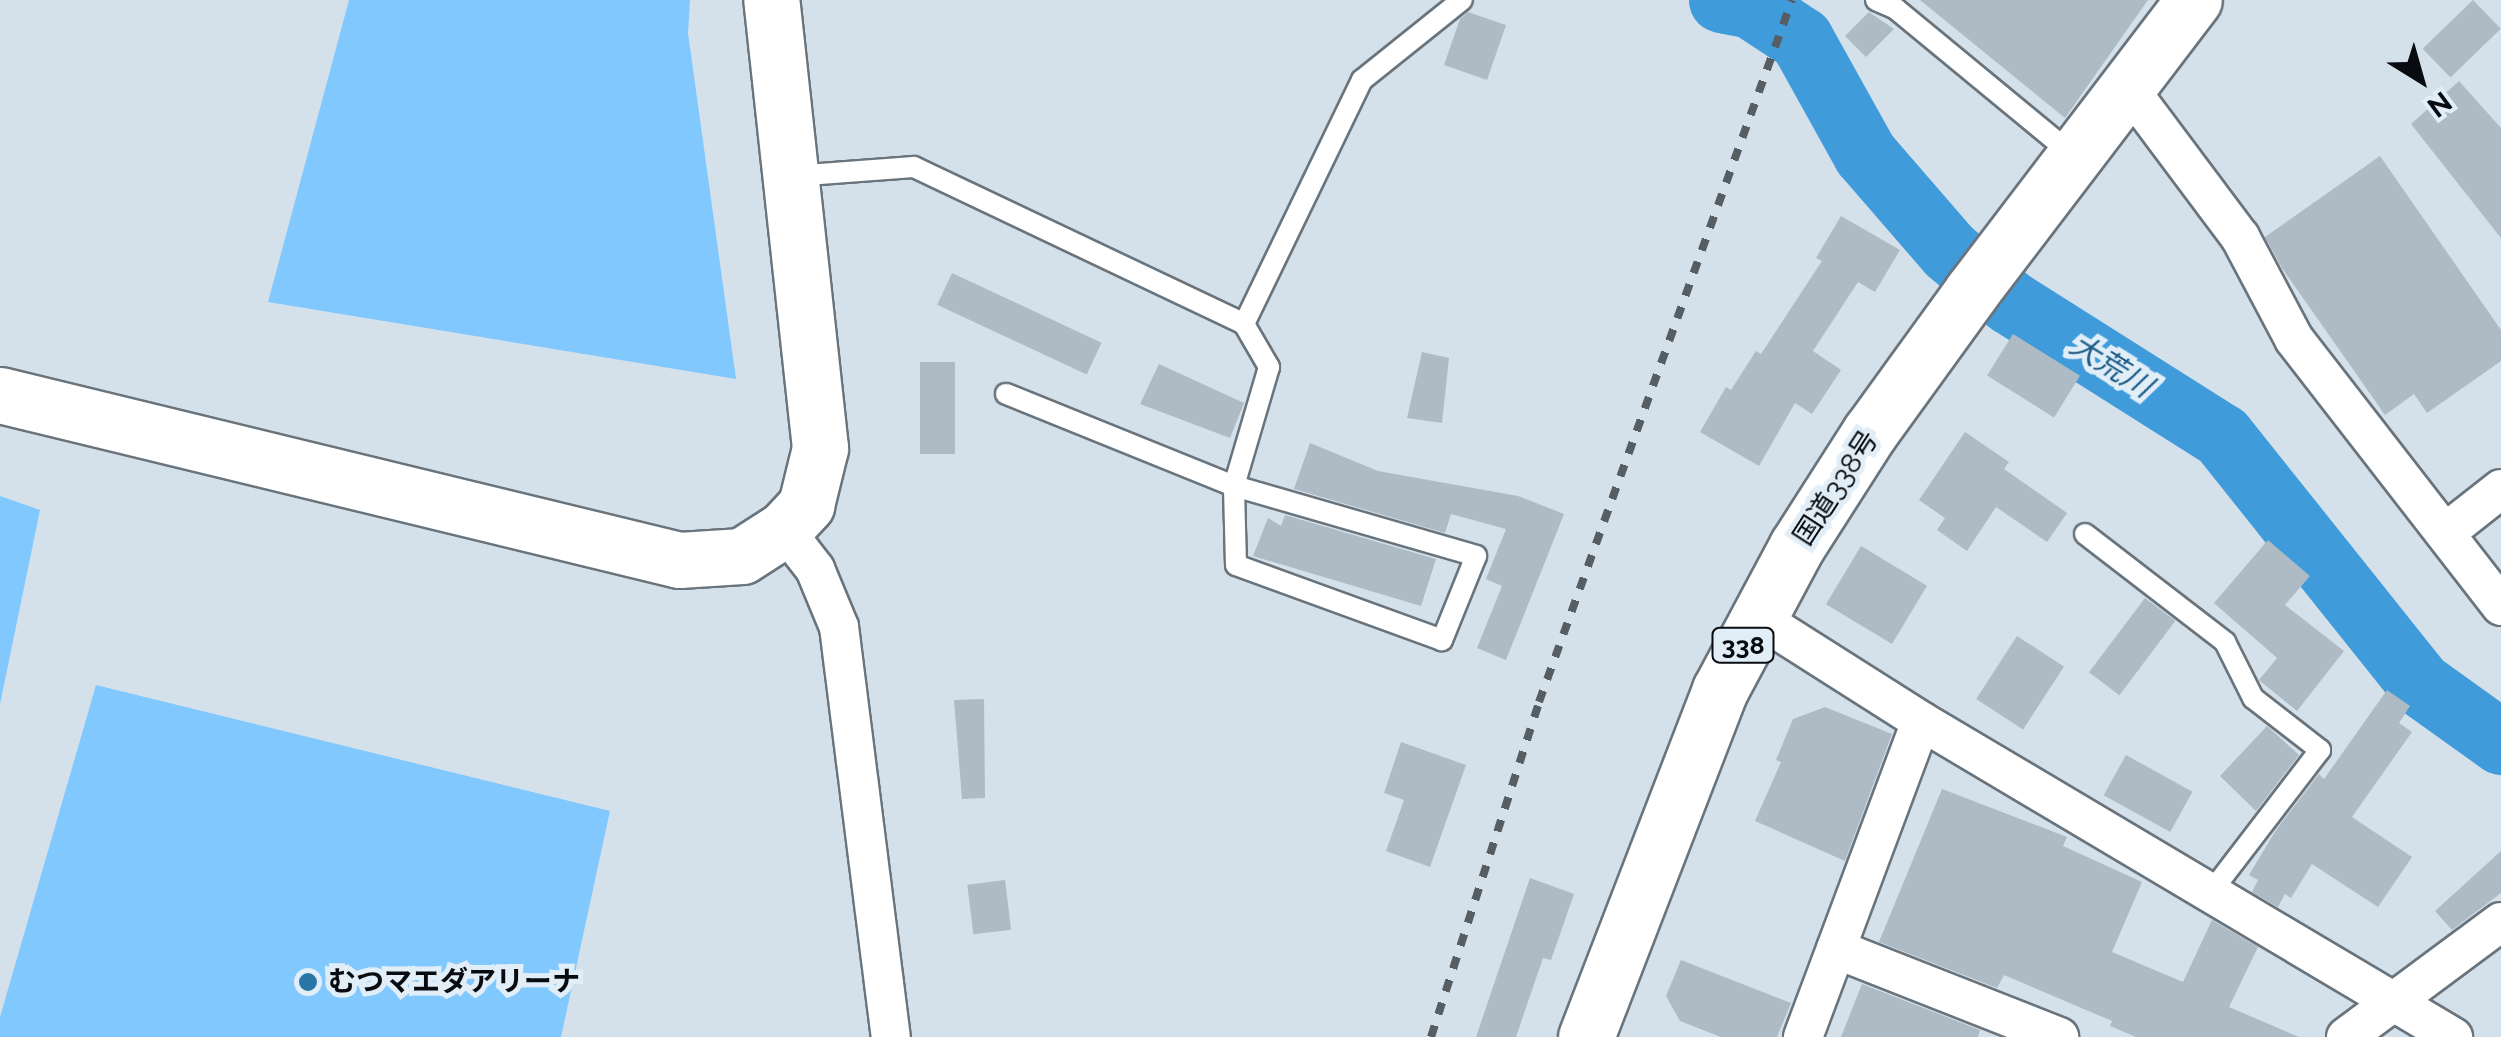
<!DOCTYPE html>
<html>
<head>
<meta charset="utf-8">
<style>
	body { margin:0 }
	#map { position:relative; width:2501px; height:1037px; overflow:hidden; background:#d4e1eb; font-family:Raleway,"Noto Sans JP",sans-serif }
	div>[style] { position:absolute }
	.green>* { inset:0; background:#81c8fe }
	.river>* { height:65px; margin:-32.5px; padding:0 32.5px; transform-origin:32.5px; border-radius:32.5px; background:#3f9bda }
	.building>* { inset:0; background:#aebac4; transform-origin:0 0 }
	.roads { filter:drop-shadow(2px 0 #69747d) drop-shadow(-2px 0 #69747d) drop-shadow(0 2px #69747d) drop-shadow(0 -2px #69747d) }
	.lane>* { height:20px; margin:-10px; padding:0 10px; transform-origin:10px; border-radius:10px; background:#fff }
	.street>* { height:38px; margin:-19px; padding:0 19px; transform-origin:19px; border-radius:19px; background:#fff }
	.secondary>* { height:55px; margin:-27.5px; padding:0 27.5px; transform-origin:27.5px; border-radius:27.5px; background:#fff }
	.highway>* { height:55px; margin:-27.5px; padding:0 27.5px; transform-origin:27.5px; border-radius:27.5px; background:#fff }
	.rail>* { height:8px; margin-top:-4px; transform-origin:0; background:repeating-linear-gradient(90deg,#565e64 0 12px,transparent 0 24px) }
	.dots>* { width:28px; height:28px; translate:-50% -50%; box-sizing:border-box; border:5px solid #e1eef8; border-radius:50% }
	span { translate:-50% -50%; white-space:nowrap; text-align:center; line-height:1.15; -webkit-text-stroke:10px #e1eef8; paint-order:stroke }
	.shield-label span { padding:2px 8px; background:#e1eef8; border:2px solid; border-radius:8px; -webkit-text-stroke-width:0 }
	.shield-label { font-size:25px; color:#080c10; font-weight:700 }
	.street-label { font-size:28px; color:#080c10 }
	.poi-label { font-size:28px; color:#080c10; font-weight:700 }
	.left { translate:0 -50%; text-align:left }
	.water-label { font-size:30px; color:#1b5c87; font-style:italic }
	.north { position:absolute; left:2371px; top:30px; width:100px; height:100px; -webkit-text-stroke:8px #e1eef8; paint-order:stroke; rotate:143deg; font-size:28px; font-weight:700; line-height:40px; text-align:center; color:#080c10 }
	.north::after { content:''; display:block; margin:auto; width:35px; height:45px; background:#080c10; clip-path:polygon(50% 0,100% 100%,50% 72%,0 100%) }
</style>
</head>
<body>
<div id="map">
	<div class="green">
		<i style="clip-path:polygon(349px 0,690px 0,688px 33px,736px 379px,268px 302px)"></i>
		<i style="clip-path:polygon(0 496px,40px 510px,0 704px)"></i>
		<i style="clip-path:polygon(96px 685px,610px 811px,561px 1037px,0 1037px,0 1017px)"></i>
	</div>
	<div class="river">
		<i style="left:1721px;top:0;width:31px;rotate:11deg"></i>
		<i style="left:1751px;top:6px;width:60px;rotate:33.4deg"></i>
		<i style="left:1801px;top:39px;width:132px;rotate:60.9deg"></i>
		<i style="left:1865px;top:154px;width:128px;rotate:49.1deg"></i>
		<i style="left:1949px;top:251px;width:80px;rotate:39.9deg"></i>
		<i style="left:2010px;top:302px;width:251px;rotate:32.3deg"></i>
		<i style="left:2222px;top:436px;width:317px;rotate:51.4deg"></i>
		<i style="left:2420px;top:684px;width:100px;rotate:35.6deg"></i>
	</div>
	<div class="building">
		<i style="clip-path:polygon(1920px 0,2148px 0,2065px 118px)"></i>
		<i style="left:2473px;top:0;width:40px;height:70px;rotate:46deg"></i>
		<i style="clip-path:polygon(1468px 12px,1506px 25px,1487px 80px,1444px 65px,1460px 19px)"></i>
		<i style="clip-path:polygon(1869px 12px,1894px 29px,1866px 57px,1845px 36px)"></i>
		<i style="clip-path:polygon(2459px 81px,2501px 128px,2501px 238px,2411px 124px)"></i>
		<i style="clip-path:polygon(2380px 156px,2501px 330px,2501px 361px,2427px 413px,2414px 394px,2385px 415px,2282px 268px,2265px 237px)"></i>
		<i style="clip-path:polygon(1841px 216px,1900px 250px,1875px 292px,1858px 282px,1813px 351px,1841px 370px,1812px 414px,1795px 403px,1759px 466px,1700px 432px,1726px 387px,1731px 390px,1756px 351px,1761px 354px,1822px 261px,1816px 258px)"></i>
		<i style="left:952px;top:273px;width:165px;height:35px;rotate:25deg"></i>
		<i style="left:2013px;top:334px;width:79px;height:49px;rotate:32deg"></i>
		<i style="clip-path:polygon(1422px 352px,1449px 358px,1442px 423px,1407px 418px)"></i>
		<i style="left:920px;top:362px;width:35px;height:92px"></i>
		<i style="clip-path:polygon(1159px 364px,1244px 403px,1230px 438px,1140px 404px)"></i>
		<i style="clip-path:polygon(1965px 432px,2009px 462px,2004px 469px,2067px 513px,2047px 542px,1996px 507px,1967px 551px,1937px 530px,1945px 518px,1919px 500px)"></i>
		<i style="clip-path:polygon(1310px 443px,1378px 471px,1518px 496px,1564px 514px,1506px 660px,1477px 648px,1502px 586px,1486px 579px,1506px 529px,1451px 514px,1445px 533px,1294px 489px)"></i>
		<i style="clip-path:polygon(1285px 515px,1436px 559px,1421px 606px,1253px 556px,1268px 518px,1281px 526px)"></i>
		<i style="clip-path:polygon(2268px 540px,2310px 576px,2285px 605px,2344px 651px,2297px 711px,2259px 680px,2277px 658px,2214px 603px)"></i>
		<i style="left:1861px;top:546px;width:77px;height:68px;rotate:31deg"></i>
		<i style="left:2145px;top:598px;width:38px;height:93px;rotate:37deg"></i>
		<i style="left:2017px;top:636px;width:56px;height:75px;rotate:33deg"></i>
		<i style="clip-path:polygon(2387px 690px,2410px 706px,2399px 723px,2412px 732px,2352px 817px,2412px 857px,2378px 907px,2312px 864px,2291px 898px,2285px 894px,2278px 907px,2252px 892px,2258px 880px,2249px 875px,2276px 830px,2319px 774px,2324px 779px)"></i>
		<i style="clip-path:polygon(984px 699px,985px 798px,962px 799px,954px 700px)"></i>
		<i style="clip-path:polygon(1825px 707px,1892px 734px,1845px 861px,1755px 821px,1781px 762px,1776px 760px,1793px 719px)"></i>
		<i style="clip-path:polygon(2267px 726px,2299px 755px,2256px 811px,2220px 776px)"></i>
		<i style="clip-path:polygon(1401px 742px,1466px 765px,1430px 867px,1386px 851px,1404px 800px,1384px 793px)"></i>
		<i style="left:2126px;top:755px;width:76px;height:46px;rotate:29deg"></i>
		<i style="clip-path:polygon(1942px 789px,2067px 837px,2063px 846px,2142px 882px,2112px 952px,2183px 982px,2212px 920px,2258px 947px,2229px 1007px,2299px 1037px,2136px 1037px,2110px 1026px,2112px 1021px,2004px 975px,1997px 988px,1879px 942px)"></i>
		<i style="clip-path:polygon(2501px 851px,2501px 893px,2452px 930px,2435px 911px)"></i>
		<i style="clip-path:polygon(1530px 878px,1574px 894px,1551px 960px,1543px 958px,1516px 1037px,1476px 1037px)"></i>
		<i style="left:1005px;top:880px;width:50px;height:38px;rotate:83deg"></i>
		<i style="clip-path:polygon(1681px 960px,1791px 1003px,1777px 1037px,1721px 1037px,1680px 1021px,1666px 996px)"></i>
		<i style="clip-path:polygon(1862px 984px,1980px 1030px,1978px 1037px,1841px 1037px)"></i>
	</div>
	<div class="roads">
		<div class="lane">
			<i style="left:1876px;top:0;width:22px;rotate:24deg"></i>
			<i style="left:1896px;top:9px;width:229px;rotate:39.5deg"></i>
			<i style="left:793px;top:176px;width:121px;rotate:-4.3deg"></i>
			<i style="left:914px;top:167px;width:365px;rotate:25.4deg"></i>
			<i style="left:1244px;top:324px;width:50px;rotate:59.8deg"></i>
			<i style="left:1269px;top:367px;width:124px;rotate:106.4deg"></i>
			<i style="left:1234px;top:486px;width:246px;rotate:-158deg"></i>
			<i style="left:1244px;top:324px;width:271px;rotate:-64.2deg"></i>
			<i style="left:1362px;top:80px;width:128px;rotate:-38.7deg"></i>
			<i style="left:1234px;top:486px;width:252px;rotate:16.1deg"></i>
			<i style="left:1476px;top:556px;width:91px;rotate:112deg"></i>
			<i style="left:1442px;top:640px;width:219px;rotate:-160deg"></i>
			<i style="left:1236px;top:565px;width:79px;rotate:-91.5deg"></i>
			<i style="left:2085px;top:534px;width:177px;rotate:37.6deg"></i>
			<i style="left:2225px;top:642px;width:63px;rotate:63.4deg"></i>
			<i style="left:2253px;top:698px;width:85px;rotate:37.8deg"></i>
			<i style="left:2320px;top:750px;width:178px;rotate:127.5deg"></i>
		</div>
		<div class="street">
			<i style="left:2127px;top:86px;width:189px;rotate:53.2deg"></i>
			<i style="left:2240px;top:237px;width:115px;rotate:62.1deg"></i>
			<i style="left:2294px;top:339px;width:338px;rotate:52.2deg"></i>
			<i style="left:784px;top:529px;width:51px;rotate:52.2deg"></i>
			<i style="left:815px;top:569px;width:63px;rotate:67.5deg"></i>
			<i style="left:839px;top:627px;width:413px;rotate:82.8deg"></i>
			<i style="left:2445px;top:533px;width:71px;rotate:-38.2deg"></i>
			<i style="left:1757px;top:617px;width:194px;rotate:32.4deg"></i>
			<i style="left:1921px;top:721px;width:619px;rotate:30.71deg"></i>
			<i style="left:1836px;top:949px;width:240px;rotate:21.5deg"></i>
			<i style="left:1803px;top:1037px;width:337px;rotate:-69.5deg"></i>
			<i style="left:2346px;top:1037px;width:193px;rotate:-36.6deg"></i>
		</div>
		<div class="secondary">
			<i style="left:0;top:395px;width:699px;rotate:13.66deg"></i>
			<i style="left:679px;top:560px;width:63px;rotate:-3.6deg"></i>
			<i style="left:742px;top:556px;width:50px;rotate:-32.7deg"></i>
			<i style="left:784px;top:529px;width:33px;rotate:-47deg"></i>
			<i style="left:806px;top:505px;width:59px;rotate:-76.2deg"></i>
			<i style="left:820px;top:448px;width:451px;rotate:-96.2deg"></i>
		</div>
		<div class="highway">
			<i style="left:1586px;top:1037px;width:372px;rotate:-68.9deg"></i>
			<i style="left:1720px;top:690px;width:163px;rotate:-61.9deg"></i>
			<i style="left:1797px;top:546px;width:135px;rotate:-57.4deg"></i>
			<i style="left:1870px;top:432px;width:174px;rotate:-54.1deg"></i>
			<i style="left:1972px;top:291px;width:366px;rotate:-52.7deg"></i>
		</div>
	</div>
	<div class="rail">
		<i style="left:1431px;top:1037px;width:352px;rotate:-72.1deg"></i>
		<i style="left:1539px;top:702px;width:746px;rotate:-70.18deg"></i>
	</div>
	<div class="dots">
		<i style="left:308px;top:982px;background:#2a75a8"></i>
	</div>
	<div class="shield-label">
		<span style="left:1743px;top:645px">338</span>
	</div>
	<div class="street-label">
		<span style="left:1836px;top:488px;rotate:-57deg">国道338号</span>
	</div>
	<div class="poi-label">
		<span class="left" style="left:328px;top:982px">むつマエダアリーナ</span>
	</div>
	<div class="water-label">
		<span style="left:2111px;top:366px;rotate:32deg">大荒川</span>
	</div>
	<div class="north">N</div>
</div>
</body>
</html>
